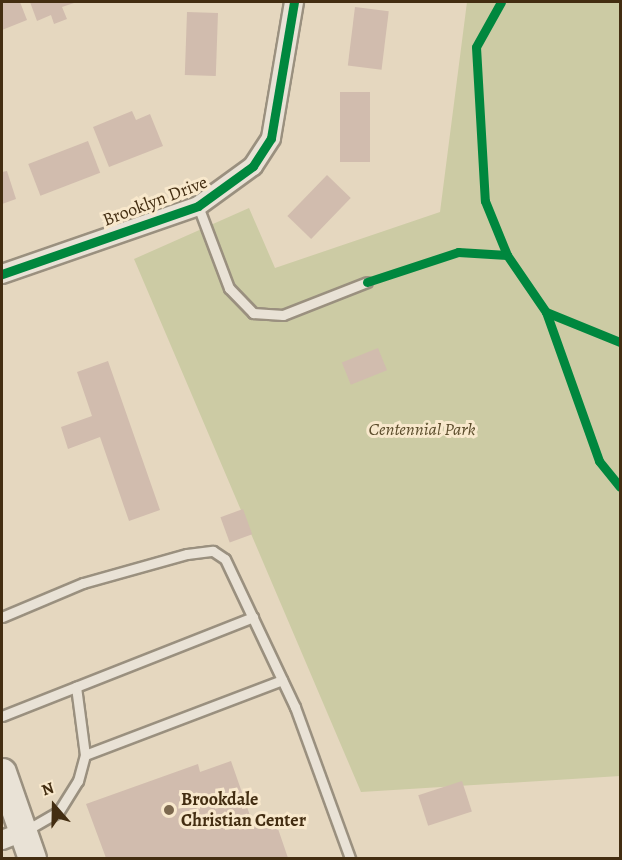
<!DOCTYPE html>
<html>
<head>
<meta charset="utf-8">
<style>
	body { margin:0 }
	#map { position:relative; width:622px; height:860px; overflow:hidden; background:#e5d7bf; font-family:Alegreya,serif }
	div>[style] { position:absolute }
	.green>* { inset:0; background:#cccba4 }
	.building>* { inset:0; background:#d1bcae; transform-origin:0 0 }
	.roads { filter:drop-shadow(2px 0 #9a907f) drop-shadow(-2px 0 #9a907f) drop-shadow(0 2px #9a907f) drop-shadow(0 -2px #9a907f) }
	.lane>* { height:9px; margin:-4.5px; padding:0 4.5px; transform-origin:4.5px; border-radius:4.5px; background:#e9e2d6 }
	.street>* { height:18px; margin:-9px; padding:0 9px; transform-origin:9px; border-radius:9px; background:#e9e2d6 }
	.secondary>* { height:27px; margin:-13.5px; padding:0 13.5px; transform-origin:13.5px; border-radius:13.5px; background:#e9e2d6 }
	.cycleway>* { height:9px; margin:-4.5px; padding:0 4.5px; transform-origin:4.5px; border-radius:4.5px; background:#00873e }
	.dots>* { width:16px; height:16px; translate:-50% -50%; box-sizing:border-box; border:3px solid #f8e8cc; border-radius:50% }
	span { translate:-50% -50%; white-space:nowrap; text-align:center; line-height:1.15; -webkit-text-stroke:6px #f8e8cc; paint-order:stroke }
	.street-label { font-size:18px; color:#432d11 }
	.park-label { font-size:18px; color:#5a4b2a; font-style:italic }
	.poi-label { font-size:18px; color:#432d11; font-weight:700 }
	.left { translate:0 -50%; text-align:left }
	.frame { position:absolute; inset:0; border:3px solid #432d11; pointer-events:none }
	.north { position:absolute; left:24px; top:776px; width:60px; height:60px; -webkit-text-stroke:4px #f8e8cc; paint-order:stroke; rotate:340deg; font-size:16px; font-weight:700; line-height:24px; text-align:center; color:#432d11 }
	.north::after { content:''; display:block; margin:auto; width:21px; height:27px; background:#432d11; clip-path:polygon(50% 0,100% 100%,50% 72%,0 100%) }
</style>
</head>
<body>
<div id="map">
	<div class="green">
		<i style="clip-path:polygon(467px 2px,620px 2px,620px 776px,361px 792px,134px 259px,249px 208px,275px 268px,440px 212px)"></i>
	</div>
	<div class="building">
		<i style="clip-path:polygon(2px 2px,20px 2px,27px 20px,2px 30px)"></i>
		<i style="clip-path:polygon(30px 2px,77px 2px,62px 7px,67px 19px,54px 24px,51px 15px,37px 21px)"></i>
		<i style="left:355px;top:7px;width:34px;height:59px;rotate:7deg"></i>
		<i style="left:187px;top:12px;width:31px;height:63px;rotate:2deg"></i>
		<i style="left:340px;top:92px;width:30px;height:70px"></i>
		<i style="clip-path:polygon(132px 111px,136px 120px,150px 114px,163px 146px,109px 167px,93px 127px)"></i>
		<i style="left:88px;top:141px;width:34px;height:64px;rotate:69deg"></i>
		<i style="clip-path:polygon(7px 171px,16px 199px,2px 204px,2px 172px)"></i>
		<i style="left:327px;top:175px;width:33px;height:57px;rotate:44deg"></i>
		<i style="left:378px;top:348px;width:24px;height:39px;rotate:68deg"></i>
		<i style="clip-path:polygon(108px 361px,160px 510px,129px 521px,100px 437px,68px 449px,61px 427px,92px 416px,77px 372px)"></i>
		<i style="left:243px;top:509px;width:27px;height:24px;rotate:70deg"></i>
		<i style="clip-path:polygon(231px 761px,253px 824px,274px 817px,288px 858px,106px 858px,86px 804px,198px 764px,200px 772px)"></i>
		<i style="left:462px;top:781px;width:32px;height:46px;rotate:72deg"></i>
	</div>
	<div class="roads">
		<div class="lane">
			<i style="left:198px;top:206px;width:88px;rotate:69.3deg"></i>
			<i style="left:229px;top:288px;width:35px;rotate:46deg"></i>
			<i style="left:253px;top:313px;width:30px;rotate:4deg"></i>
			<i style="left:283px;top:315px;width:90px;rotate:-21.4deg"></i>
			<i style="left:2px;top:617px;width:88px;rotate:-22.8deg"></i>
			<i style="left:83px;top:583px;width:108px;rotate:-15.6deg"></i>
			<i style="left:187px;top:554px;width:26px;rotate:-7deg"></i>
			<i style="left:213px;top:551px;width:14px;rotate:34deg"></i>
			<i style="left:225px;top:559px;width:164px;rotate:64.7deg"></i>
			<i style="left:295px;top:707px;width:161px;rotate:70deg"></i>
			<i style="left:2px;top:716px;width:270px;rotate:-21.5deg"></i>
			<i style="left:85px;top:755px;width:211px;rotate:-20.8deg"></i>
			<i style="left:25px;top:831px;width:39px;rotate:-30deg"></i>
			<i style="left:59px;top:811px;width:36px;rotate:-58deg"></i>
			<i style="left:78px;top:781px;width:27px;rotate:-75deg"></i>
			<i style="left:85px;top:755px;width:69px;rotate:-97.5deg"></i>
		</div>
		<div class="street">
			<i style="left:2px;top:274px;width:207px;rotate:-19.1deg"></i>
			<i style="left:198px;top:206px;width:68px;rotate:-36deg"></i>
			<i style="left:253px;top:166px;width:33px;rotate:-57deg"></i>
			<i style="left:271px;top:138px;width:138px;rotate:-80.4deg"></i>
			<i style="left:2px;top:840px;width:22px;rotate:-21deg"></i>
		</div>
		<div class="secondary">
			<i style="left:2px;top:772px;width:91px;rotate:70.8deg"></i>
		</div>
	</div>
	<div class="cycleway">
		<i style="left:501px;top:2px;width:51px;rotate:119.1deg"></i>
		<i style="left:476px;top:47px;width:154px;rotate:86.7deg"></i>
		<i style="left:485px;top:201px;width:58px;rotate:67.8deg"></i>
		<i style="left:2px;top:274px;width:207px;rotate:-19.1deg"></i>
		<i style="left:198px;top:206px;width:68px;rotate:-36deg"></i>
		<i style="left:253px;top:166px;width:33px;rotate:-57deg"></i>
		<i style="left:271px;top:138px;width:138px;rotate:-80.4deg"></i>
		<i style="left:367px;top:282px;width:96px;rotate:-18.2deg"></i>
		<i style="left:458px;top:252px;width:49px;rotate:3.5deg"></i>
		<i style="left:507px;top:255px;width:69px;rotate:55.6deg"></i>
		<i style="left:546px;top:312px;width:80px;rotate:22.1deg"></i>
		<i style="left:546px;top:312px;width:158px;rotate:70.4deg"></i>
		<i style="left:599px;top:461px;width:33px;rotate:51deg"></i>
	</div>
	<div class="dots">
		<i style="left:169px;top:810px;background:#7c684e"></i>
	</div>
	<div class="street-label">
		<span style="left:155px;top:201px;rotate:-21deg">Brooklyn Drive</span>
	</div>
	<div class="park-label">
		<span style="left:422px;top:429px">Centennial Park</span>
	</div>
	<div class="poi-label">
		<span class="left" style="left:181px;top:810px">Brookdale<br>Christian Center</span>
	</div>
	<div class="frame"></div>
	<div class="north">N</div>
</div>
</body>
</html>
